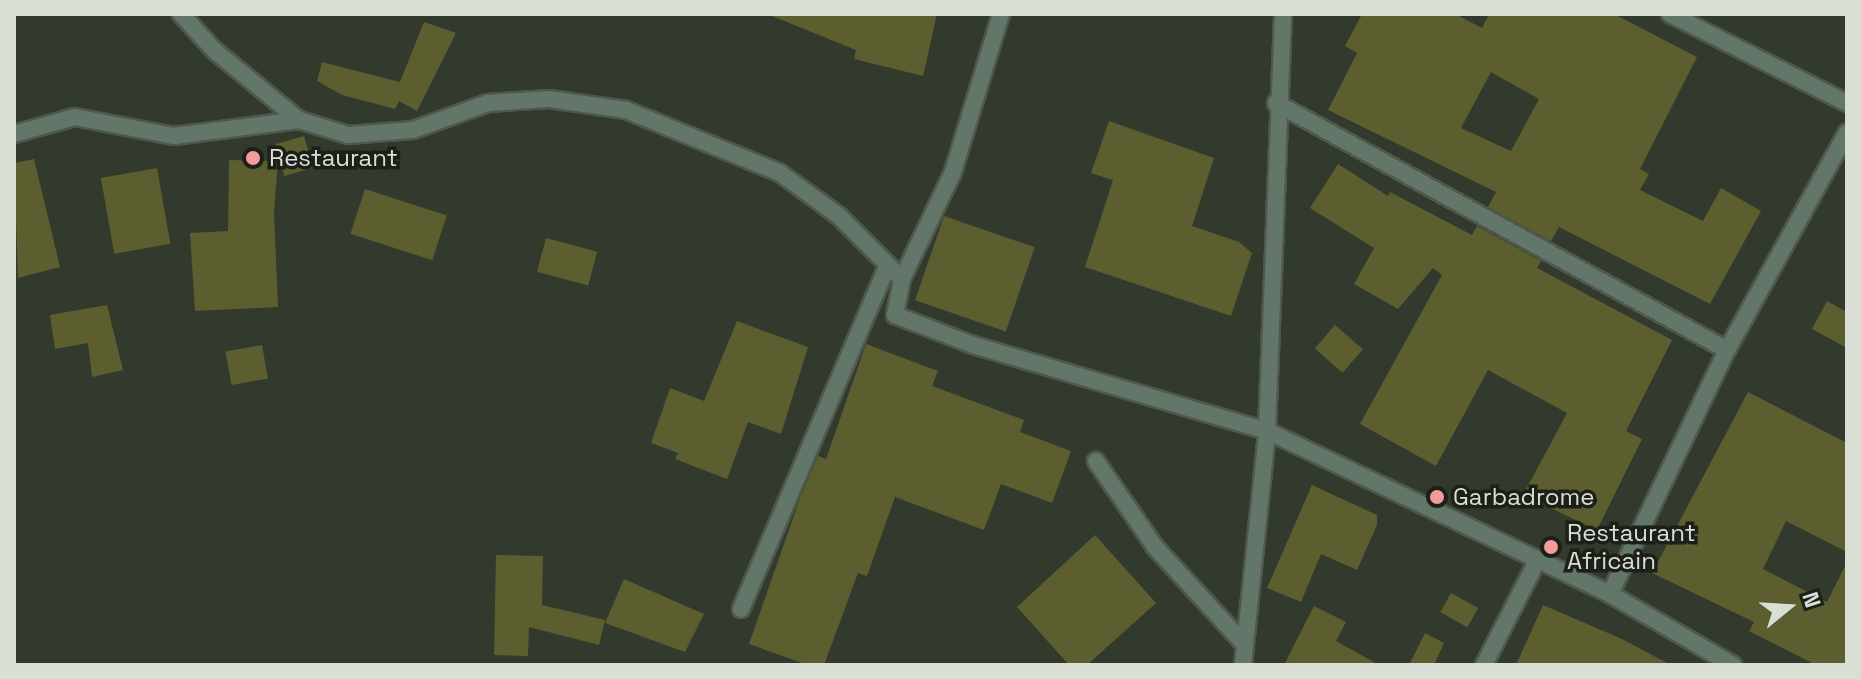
<!DOCTYPE html>
<html>
<head>
<meta charset="utf-8">
<style>
	body { margin:0 }
	#map { position:relative; width:1861px; height:679px; overflow:hidden; background:#313a2c; font-family:"Space Grotesk",sans-serif }
	div>[style] { position:absolute }
	.building>* { inset:0; background:#5c5e30; transform-origin:0 0 }
	.roads { filter:drop-shadow(2px 0 #4f584b) drop-shadow(-2px 0 #4f584b) drop-shadow(0 2px #4f584b) drop-shadow(0 -2px #4f584b) }
	.minor>* { height:16px; margin:-8px; padding:0 8px; transform-origin:8px; border-radius:8px; background:#627669 }
	.dots>* { width:22px; height:22px; translate:-50% -50%; box-sizing:border-box; border:4px solid #1c2019; border-radius:50% }
	span { translate:-50% -50%; white-space:nowrap; text-align:center; line-height:1.15; -webkit-text-stroke:7px #1c2019; paint-order:stroke }
	.poi-label { font-size:24px; color:#dadfd6 }
	.left { translate:0 -50%; text-align:left }
	.frame { position:absolute; inset:0; border:16px solid #dadfd6; pointer-events:none }
	.north { position:absolute; left:1749px; top:567px; width:80px; height:80px; -webkit-text-stroke:6px #1c2019; paint-order:stroke; rotate:72deg; font-size:22px; font-weight:700; line-height:32px; text-align:center; color:#dadfd6 }
	.north::after { content:''; display:block; margin:auto; width:28px; height:36px; background:#dadfd6; clip-path:polygon(50% 0,100% 100%,50% 72%,0 100%) }
</style>
</head>
<body>
<div id="map">
	<div class="building">
		<i style="clip-path:polygon(767px 14px,937px 14px,923px 76px,854px 59px,856px 50px)"></i>
		<i style="clip-path:polygon(evenodd,1362px 14px,1455px 14px,1482px 28px,1489px 14px,1614px 14px,1697px 57px,1640px 169px,1649px 174px,1640px 190px,1703px 221px,1721px 188px,1761px 211px,1710px 304px,1559px 227px,1551px 241px,1488px 207px,1496px 192px,1328px 110px,1357px 53px,1345px 46px,1362px 14px,1491px 72px,1539px 99px,1511px 151px,1461px 128px,1491px 72px)"></i>
		<i style="clip-path:polygon(424px 22px,456px 33px,417px 111px,399px 101px,395px 109px,342px 95px,317px 81px,322px 62px,400px 82px)"></i>
		<i style="clip-path:polygon(1109px 121px,1214px 158px,1192px 226px,1239px 242px,1252px 253px,1231px 316px,1085px 267px,1113px 180px,1091px 173px)"></i>
		<i style="left:304px;top:136px;width:33px;height:30px;rotate:74deg"></i>
		<i style="clip-path:polygon(34px 159px,60px 267px,18px 278px,14px 163px)"></i>
		<i style="clip-path:polygon(229px 160px,278px 161px,274px 212px,278px 307px,195px 311px,190px 233px,228px 231px)"></i>
		<i style="clip-path:polygon(1338px 164px,1388px 196px,1390px 192px,1472px 235px,1477px 226px,1541px 261px,1537px 268px,1672px 340px,1626px 431px,1642px 439px,1597px 530px,1523px 495px,1567px 413px,1488px 370px,1436px 466px,1360px 424px,1442px 275px,1433px 268px,1398px 309px,1354px 284px,1374px 248px,1310px 208px)"></i>
		<i style="left:157px;top:168px;width:77px;height:57px;rotate:80deg"></i>
		<i style="left:365px;top:189px;width:86px;height:47px;rotate:18deg"></i>
		<i style="left:944px;top:216px;width:96px;height:89px;rotate:19deg"></i>
		<i style="left:546px;top:238px;width:53px;height:35px;rotate:15deg"></i>
		<i style="clip-path:polygon(1827px 301px,1847px 312px,1847px 348px,1812px 329px)"></i>
		<i style="clip-path:polygon(107px 305px,123px 370px,92px 377px,88px 343px,55px 349px,50px 315px)"></i>
		<i style="clip-path:polygon(737px 321px,808px 347px,781px 434px,748px 422px,727px 479px,675px 459px,678px 453px,651px 443px,670px 388px,704px 401px)"></i>
		<i style="left:1335px;top:325px;width:37px;height:31px;rotate:41deg"></i>
		<i style="clip-path:polygon(866px 344px,938px 371px,932px 386px,1024px 420px,1020px 432px,1071px 451px,1052px 503px,1001px 484px,984px 530px,895px 497px,867px 576px,858px 573px,824px 665px,808px 665px,749px 644px,800px 498px,818px 456px,826px 459px)"></i>
		<i style="left:262px;top:345px;width:34px;height:37px;rotate:80deg"></i>
		<i style="clip-path:polygon(1748px 392px,1847px 443px,1847px 552px,1786px 521px,1763px 569px,1827px 602px,1847px 562px,1847px 665px,1816px 665px,1749px 631px,1754px 622px,1652px 573px)"></i>
		<i style="clip-path:polygon(1312px 485px,1377px 515px,1377px 525px,1357px 570px,1321px 554px,1301px 602px,1267px 588px)"></i>
		<i style="clip-path:polygon(1095px 535px,1156px 603px,1087px 665px,1069px 665px,1017px 607px)"></i>
		<i style="clip-path:polygon(496px 555px,543px 556px,542px 605px,605px 620px,599px 645px,529px 627px,528px 656px,494px 655px)"></i>
		<i style="clip-path:polygon(624px 579px,704px 614px,685px 652px,605px 623px)"></i>
		<i style="left:1451px;top:593px;width:31px;height:22px;rotate:29deg"></i>
		<i style="clip-path:polygon(1543px 605px,1622px 639px,1671px 665px,1516px 665px)"></i>
		<i style="clip-path:polygon(1314px 606px,1346px 622px,1336px 641px,1379px 665px,1284px 665px)"></i>
		<i style="clip-path:polygon(1425px 633px,1444px 643px,1434px 665px,1409px 665px)"></i>
	</div>
	<div class="roads">
		<div class="minor">
			<i style="left:181px;top:14px;width:50px;rotate:47.4deg"></i>
			<i style="left:215px;top:51px;width:109px;rotate:39.4deg"></i>
			<i style="left:1001px;top:14px;width:165px;rotate:106.9deg"></i>
			<i style="left:953px;top:172px;width:119px;rotate:115.5deg"></i>
			<i style="left:902px;top:279px;width:37px;rotate:101deg"></i>
			<i style="left:895px;top:315px;width:84px;rotate:21deg"></i>
			<i style="left:973px;top:345px;width:306px;rotate:16.3deg"></i>
			<i style="left:1267px;top:431px;width:380px;rotate:25.4deg"></i>
			<i style="left:1610px;top:594px;width:142px;rotate:30deg"></i>
			<i style="left:1670px;top:14px;width:198px;rotate:26.7deg"></i>
			<i style="left:1276px;top:103px;width:514px;rotate:28.71deg"></i>
			<i style="left:14px;top:134px;width:63px;rotate:-15.6deg"></i>
			<i style="left:75px;top:117px;width:101px;rotate:10.9deg"></i>
			<i style="left:174px;top:136px;width:126px;rotate:-7.3deg"></i>
			<i style="left:299px;top:120px;width:51px;rotate:17deg"></i>
			<i style="left:348px;top:135px;width:65px;rotate:-4.4deg"></i>
			<i style="left:413px;top:130px;width:80px;rotate:-19.8deg"></i>
			<i style="left:488px;top:103px;width:61px;rotate:-3.8deg"></i>
			<i style="left:549px;top:99px;width:78px;rotate:8.1deg"></i>
			<i style="left:626px;top:110px;width:166px;rotate:22.2deg"></i>
			<i style="left:780px;top:173px;width:73px;rotate:36.1deg"></i>
			<i style="left:839px;top:216px;width:89px;rotate:45deg"></i>
			<i style="left:1096px;top:461px;width:104px;rotate:55.5deg"></i>
			<i style="left:1155px;top:547px;width:133px;rotate:47.4deg"></i>
			<i style="left:1610px;top:594px;width:271px;rotate:-64.4deg"></i>
			<i style="left:1727px;top:350px;width:248px;rotate:-61.1deg"></i>
			<i style="left:741px;top:609px;width:372px;rotate:-66.9deg"></i>
			<i style="left:1243px;top:665px;width:235px;rotate:-84.1deg"></i>
			<i style="left:1267px;top:431px;width:417px;rotate:-87.8deg"></i>
			<i style="left:1484px;top:665px;width:117px;rotate:-63deg"></i>
		</div>
	</div>
	<div class="dots">
		<i style="left:253px;top:158px;background:#f59b9d"></i>
		<i style="left:1437px;top:497px;background:#f59b9d"></i>
		<i style="left:1551px;top:547px;background:#f59b9d"></i>
	</div>
	<div class="poi-label">
		<span class="left" style="left:269px;top:158px">Restaurant</span>
		<span class="left" style="left:1453px;top:497px">Garbadrome</span>
		<span class="left" style="left:1567px;top:547px">Restaurant<br>Africain</span>
	</div>
	<div class="frame"></div>
	<div class="north">N</div>
</div>
</body>
</html>
